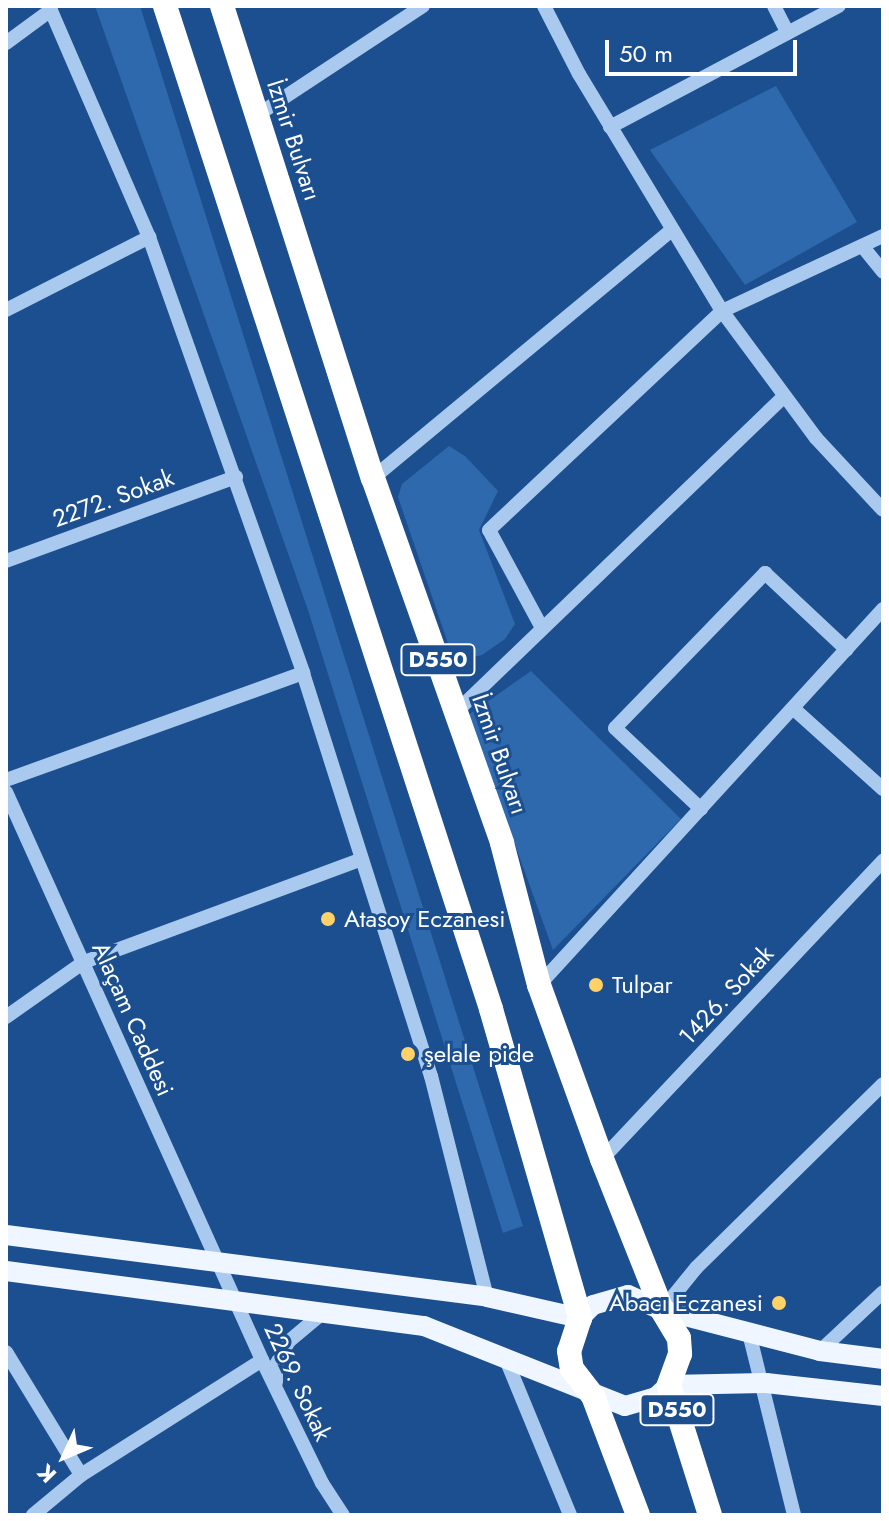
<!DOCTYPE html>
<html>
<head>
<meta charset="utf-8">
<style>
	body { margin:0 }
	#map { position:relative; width:889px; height:1521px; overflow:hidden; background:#1b4f8f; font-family:Jost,sans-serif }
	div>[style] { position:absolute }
	.green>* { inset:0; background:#2e69ad }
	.minor>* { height:14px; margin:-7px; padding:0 7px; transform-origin:7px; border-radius:7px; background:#a9c9ee }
	.major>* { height:20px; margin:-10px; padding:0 10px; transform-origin:10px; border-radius:10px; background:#f0f6ff }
	.highway>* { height:24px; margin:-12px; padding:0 12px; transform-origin:12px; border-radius:12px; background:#fff }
	.dots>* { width:22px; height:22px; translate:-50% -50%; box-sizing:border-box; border:4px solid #1b4f8f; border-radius:50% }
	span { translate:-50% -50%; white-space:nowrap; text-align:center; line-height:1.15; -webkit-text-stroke:6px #1b4f8f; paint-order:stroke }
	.shield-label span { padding:2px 6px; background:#1b4f8f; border:2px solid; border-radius:6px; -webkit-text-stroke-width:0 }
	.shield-label { font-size:22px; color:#fff; font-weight:700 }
	.street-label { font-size:24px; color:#fff }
	.poi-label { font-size:24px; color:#fff }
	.left { translate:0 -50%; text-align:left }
	.right { translate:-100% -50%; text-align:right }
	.frame { position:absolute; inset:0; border:8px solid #fff; pointer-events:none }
	.north { position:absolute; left:24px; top:1417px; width:80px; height:80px; -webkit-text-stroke:6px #1b4f8f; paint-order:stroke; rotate:226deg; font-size:22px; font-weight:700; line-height:32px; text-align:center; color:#fff }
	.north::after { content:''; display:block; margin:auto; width:28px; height:36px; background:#fff; clip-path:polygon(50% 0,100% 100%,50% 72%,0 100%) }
	.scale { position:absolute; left:605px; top:40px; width:192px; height:36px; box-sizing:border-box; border:4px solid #fff; border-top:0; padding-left:10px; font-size:24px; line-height:28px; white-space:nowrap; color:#fff; -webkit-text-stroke:6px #1b4f8f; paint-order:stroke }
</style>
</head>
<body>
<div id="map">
	<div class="green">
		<i style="clip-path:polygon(95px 6px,140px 6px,523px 1226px,503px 1233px,308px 610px)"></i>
		<i style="clip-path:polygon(776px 86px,857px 222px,745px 285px,650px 150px)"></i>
		<i style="clip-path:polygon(449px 446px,465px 456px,498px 491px,479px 530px,515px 624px,505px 639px,482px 655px,454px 661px,398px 497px,402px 484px)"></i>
		<i style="clip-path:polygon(531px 671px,681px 819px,553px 950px,468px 715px)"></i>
	</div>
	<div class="minor">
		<i style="left:49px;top:6px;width:252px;rotate:66.6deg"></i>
		<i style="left:149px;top:237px;width:462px;rotate:70.5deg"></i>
		<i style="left:303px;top:673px;width:423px;rotate:72.4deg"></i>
		<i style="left:431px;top:1076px;width:228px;rotate:75.8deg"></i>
		<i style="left:544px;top:6px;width:76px;rotate:62.8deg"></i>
		<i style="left:579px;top:74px;width:277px;rotate:58.9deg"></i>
		<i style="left:722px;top:311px;width:158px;rotate:53.5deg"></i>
		<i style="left:816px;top:438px;width:98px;rotate:47.1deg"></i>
		<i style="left:774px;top:6px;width:30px;rotate:63deg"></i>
		<i style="left:6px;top:43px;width:56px;rotate:-36.3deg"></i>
		<i style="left:256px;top:116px;width:200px;rotate:-33.4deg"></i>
		<i style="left:610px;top:127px;width:259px;rotate:-27.9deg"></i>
		<i style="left:863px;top:247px;width:32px;rotate:51deg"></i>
		<i style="left:6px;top:310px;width:161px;rotate:-27deg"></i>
		<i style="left:373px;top:478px;width:388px;rotate:-39.7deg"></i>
		<i style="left:6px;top:561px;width:245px;rotate:-20.1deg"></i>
		<i style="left:542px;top:628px;width:111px;rotate:-118.4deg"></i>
		<i style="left:489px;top:530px;width:320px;rotate:-43.2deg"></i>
		<i style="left:722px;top:311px;width:178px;rotate:-25deg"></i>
		<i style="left:794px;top:709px;width:120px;rotate:42deg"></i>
		<i style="left:456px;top:712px;width:454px;rotate:-43.9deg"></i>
		<i style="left:6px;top:780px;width:316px;rotate:-19.8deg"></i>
		<i style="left:6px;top:792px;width:623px;rotate:65.74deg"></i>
		<i style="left:262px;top:1360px;width:137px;rotate:64deg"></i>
		<i style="left:322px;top:1483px;width:38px;rotate:57deg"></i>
		<i style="left:701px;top:809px;width:118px;rotate:-136.7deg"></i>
		<i style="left:615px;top:728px;width:216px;rotate:-45.9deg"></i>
		<i style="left:765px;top:573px;width:112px;rotate:43.2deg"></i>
		<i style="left:539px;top:985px;width:510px;rotate:-47.54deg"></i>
		<i style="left:6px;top:1017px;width:95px;rotate:-35.2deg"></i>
		<i style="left:84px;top:962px;width:296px;rotate:-20.3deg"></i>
		<i style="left:602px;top:1159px;width:410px;rotate:-46.7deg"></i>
		<i style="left:662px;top:1310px;width:54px;rotate:-51deg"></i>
		<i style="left:696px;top:1268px;width:262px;rotate:-44.5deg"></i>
		<i style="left:749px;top:1333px;width:187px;rotate:76.1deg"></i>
		<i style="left:820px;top:1351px;width:86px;rotate:-43.1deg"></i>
		<i style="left:6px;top:1352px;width:144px;rotate:58.6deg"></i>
		<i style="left:505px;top:1357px;width:171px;rotate:67.6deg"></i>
		<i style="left:276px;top:1382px;width:17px;rotate:-90deg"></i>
		<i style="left:276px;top:1365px;width:26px;rotate:-62deg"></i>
		<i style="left:288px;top:1342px;width:48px;rotate:-40deg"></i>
		<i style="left:33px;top:1515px;width:62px;rotate:-39.8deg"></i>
		<i style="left:81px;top:1475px;width:214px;rotate:-32.4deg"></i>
	</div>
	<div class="major">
		<i style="left:6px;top:1235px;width:485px;rotate:7.3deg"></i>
		<i style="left:487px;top:1297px;width:95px;rotate:12.7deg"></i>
		<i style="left:580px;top:1318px;width:18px;rotate:-45deg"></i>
		<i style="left:593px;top:1305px;width:36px;rotate:-16deg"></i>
		<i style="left:628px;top:1295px;width:37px;rotate:24deg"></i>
		<i style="left:662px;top:1310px;width:163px;rotate:14.5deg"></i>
		<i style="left:820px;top:1351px;width:64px;rotate:7.2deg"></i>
		<i style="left:6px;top:1271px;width:422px;rotate:7.5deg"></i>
		<i style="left:424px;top:1326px;width:216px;rotate:21.7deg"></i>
		<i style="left:625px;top:1406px;width:32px;rotate:-16deg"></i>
		<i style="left:656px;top:1397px;width:18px;rotate:-43deg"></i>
		<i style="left:669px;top:1385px;width:97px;rotate:-1.2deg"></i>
		<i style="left:766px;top:1383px;width:118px;rotate:6.3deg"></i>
	</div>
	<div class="highway">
		<i style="left:165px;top:6px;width:1055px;rotate:71.99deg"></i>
		<i style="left:491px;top:1009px;width:322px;rotate:73.9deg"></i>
		<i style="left:580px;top:1318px;width:35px;rotate:108deg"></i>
		<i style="left:569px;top:1351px;width:18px;rotate:81deg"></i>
		<i style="left:572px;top:1369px;width:34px;rotate:52deg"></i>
		<i style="left:593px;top:1396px;width:127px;rotate:69.3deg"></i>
		<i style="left:222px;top:6px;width:496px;rotate:72.3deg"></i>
		<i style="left:373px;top:478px;width:387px;rotate:70.5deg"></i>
		<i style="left:502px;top:843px;width:147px;rotate:75.4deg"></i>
		<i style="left:539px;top:985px;width:185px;rotate:70.1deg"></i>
		<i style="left:602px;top:1159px;width:162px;rotate:68.3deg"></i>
		<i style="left:662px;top:1310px;width:33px;rotate:59deg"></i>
		<i style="left:679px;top:1338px;width:16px;rotate:86deg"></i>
		<i style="left:680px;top:1354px;width:33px;rotate:110deg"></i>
		<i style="left:669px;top:1385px;width:136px;rotate:72.5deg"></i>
	</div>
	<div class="dots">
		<i style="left:328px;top:919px;background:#ffd166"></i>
		<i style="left:596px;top:985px;background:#ffd166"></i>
		<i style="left:408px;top:1054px;background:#ffd166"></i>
		<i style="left:779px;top:1303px;background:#ffd166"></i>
	</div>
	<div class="shield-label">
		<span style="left:438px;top:660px">D550</span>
		<span style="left:677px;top:1410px">D550</span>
	</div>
	<div class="street-label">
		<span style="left:294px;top:140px;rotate:72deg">İzmir Bulvarı</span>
		<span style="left:113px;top:498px;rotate:-20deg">2272. Sokak</span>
		<span style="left:500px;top:754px;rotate:71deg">İzmir Bulvarı</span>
		<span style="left:726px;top:995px;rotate:-47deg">1426. Sokak</span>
		<span style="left:133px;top:1019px;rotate:66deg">Alaçam Caddesi</span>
		<span style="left:298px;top:1382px;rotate:65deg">2269. Sokak</span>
	</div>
	<div class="poi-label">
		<span class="left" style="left:344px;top:919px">Atasoy Eczanesi</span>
		<span class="left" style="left:612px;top:985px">Tulpar</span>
		<span class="left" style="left:424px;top:1054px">şelale pide</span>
		<span class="right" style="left:763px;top:1303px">Abacı Eczanesi</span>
	</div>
	<div class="frame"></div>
	<div class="north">K</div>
	<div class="scale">50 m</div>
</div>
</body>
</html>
